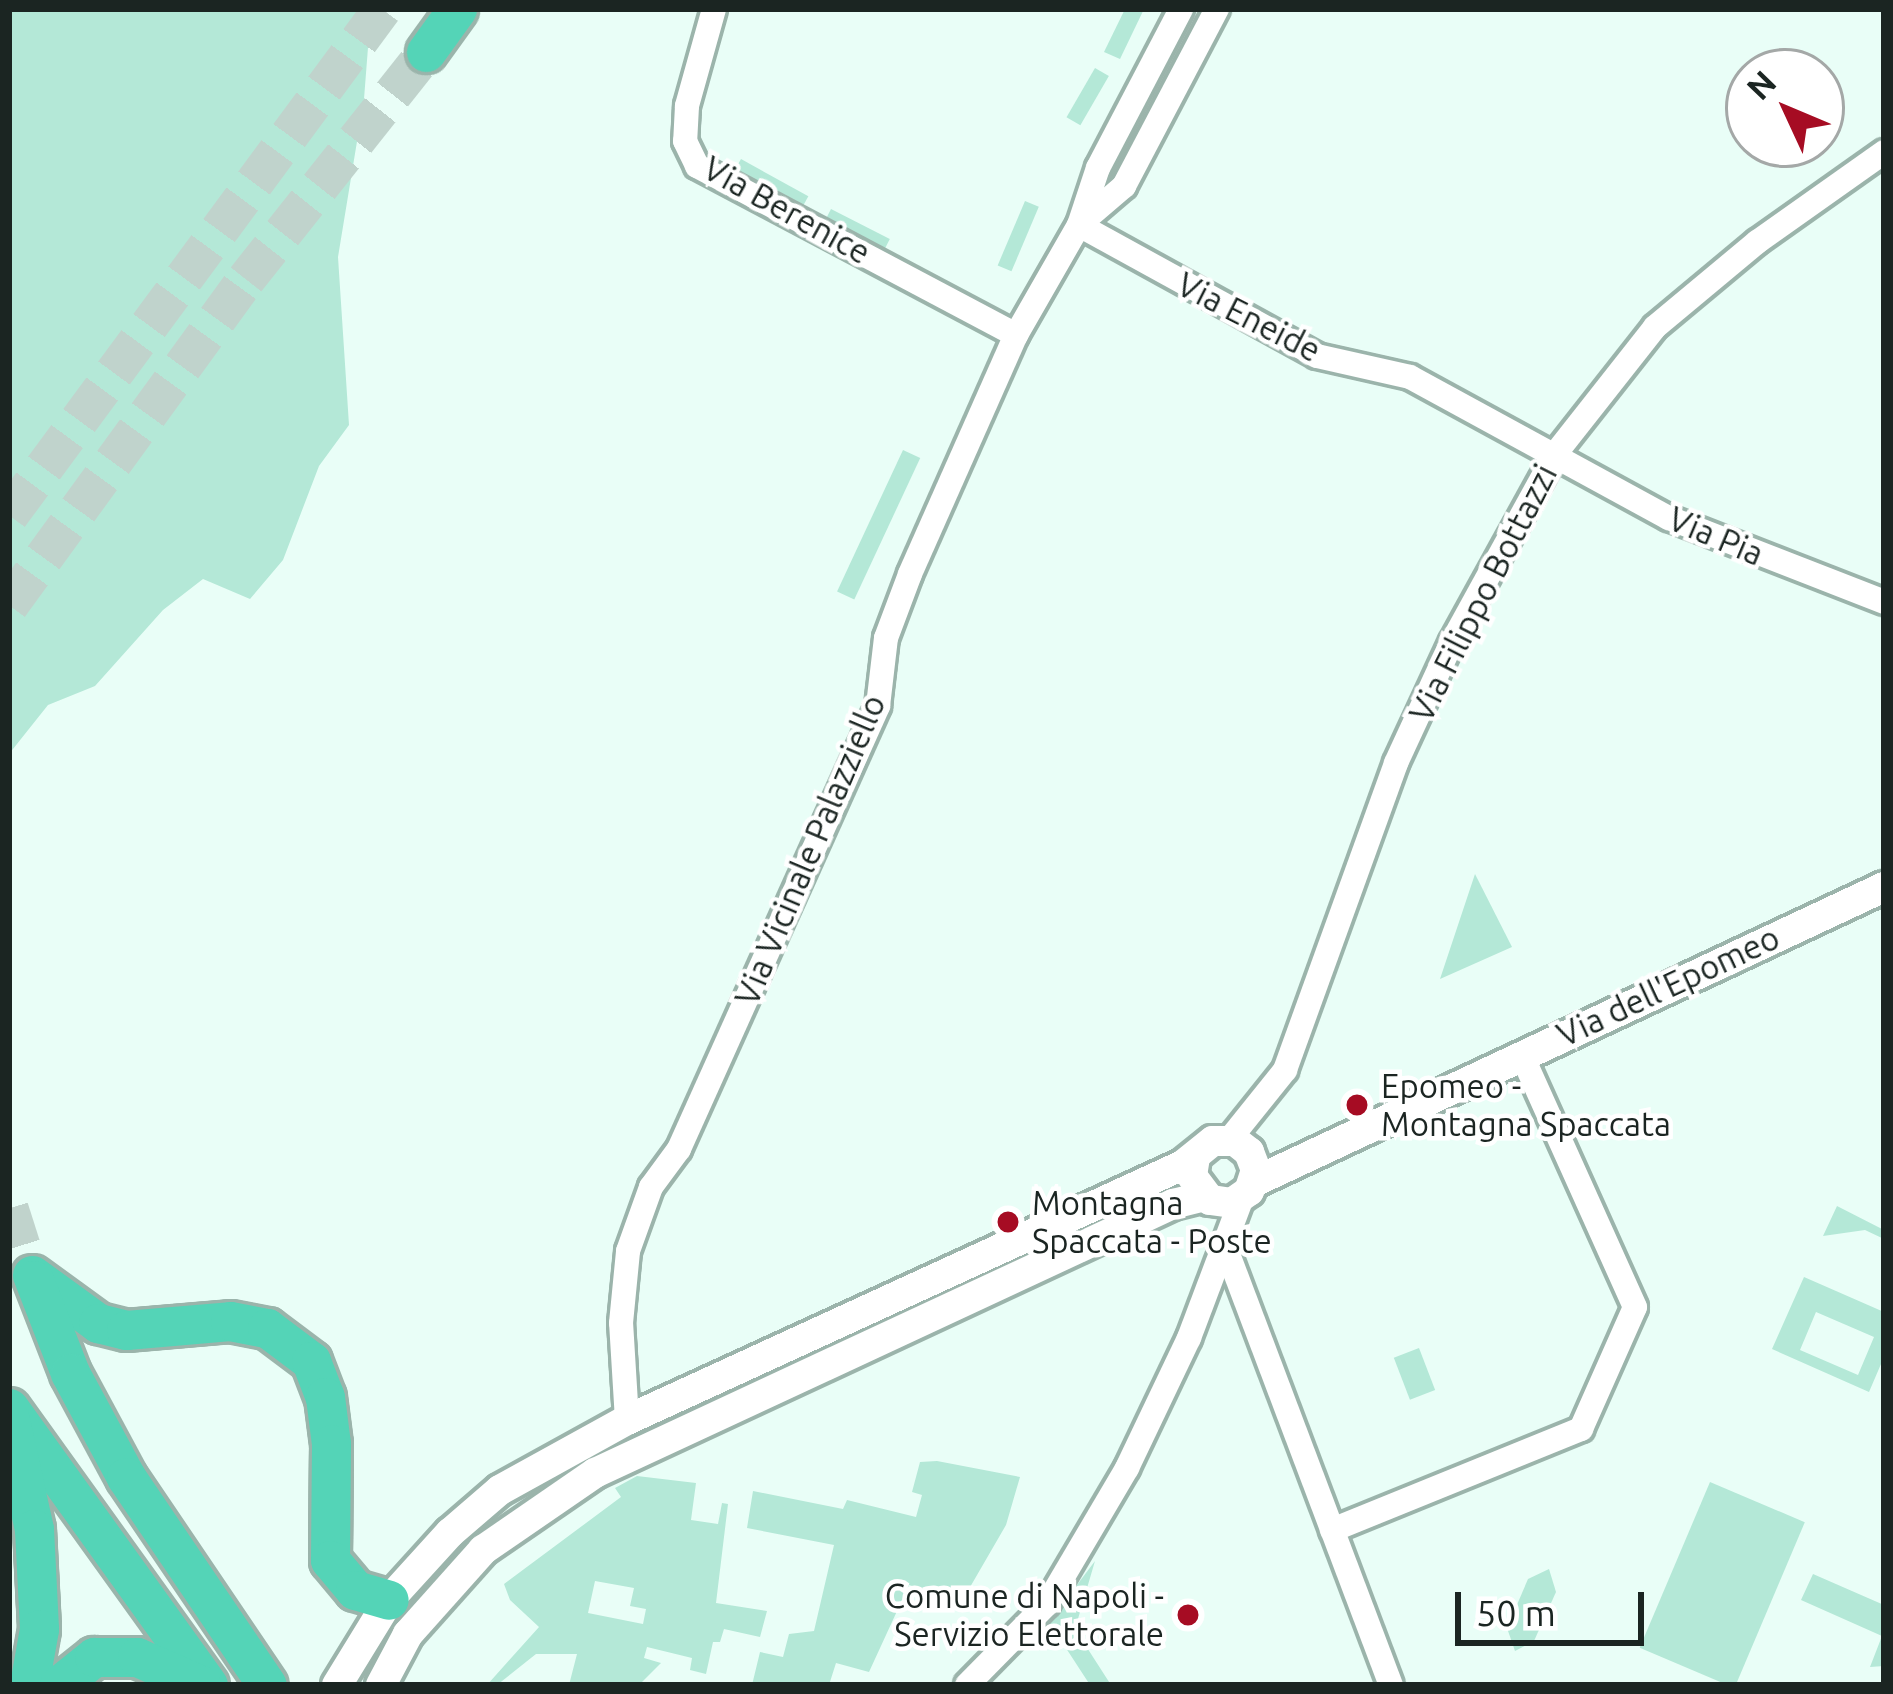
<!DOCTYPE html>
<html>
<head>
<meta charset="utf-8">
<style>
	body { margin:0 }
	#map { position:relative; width:1893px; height:1694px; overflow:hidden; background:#e9fef7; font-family:Ubuntu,sans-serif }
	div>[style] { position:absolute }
	.green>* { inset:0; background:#b4e8d7; transform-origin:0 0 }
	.trunk-tunnel>* { height:39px; margin-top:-19.5px; transform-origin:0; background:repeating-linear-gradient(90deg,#c0d3cc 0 39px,transparent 0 59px) }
	.roads { filter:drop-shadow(3px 0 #9bb4ab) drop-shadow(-3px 0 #9bb4ab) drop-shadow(0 3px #9bb4ab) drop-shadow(0 -3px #9bb4ab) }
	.minor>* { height:24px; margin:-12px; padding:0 12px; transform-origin:12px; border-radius:12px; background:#fff }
	.tertiary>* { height:30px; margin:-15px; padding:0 15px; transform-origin:15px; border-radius:15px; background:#fff }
	.trunk>* { height:39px; margin:-19.5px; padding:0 19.5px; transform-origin:19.5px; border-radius:19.5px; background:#54d4b7 }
	.dots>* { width:33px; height:33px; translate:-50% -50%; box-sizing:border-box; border:6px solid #fff; border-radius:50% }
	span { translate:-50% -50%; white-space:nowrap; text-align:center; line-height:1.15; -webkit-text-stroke:9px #fff; paint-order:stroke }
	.street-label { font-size:33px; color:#1b2522 }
	.poi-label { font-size:33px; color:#1b2522 }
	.left { translate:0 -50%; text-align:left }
	.right { translate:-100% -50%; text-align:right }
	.frame { position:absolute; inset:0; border:12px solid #1b2522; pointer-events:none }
	.north { position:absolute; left:1725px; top:48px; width:120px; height:120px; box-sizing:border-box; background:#fff; border:3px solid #a4a8a7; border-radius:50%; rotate:314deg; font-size:33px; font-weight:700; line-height:48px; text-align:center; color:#1b2522 }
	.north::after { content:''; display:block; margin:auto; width:42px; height:54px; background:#a60c23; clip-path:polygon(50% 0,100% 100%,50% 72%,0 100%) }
	.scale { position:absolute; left:1455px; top:1592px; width:189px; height:54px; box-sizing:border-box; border:6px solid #1b2522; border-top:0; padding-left:15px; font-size:36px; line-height:42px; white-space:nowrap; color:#1b2522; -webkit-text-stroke:9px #fff; paint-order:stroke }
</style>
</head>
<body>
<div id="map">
	<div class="green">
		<i style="clip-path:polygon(9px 9px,371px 9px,364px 99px,338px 257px,349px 425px,319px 466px,283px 560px,250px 599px,203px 579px,163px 610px,95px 686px,48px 705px,9px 754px)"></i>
		<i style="clip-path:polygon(1125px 9px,1144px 9px,1120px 59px,1104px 52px)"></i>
		<i style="left:1095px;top:68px;width:16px;height:57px;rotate:30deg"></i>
		<i style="left:741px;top:159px;width:77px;height:25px;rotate:29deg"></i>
		<i style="left:1025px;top:201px;width:15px;height:70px;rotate:23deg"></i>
		<i style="left:831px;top:209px;width:66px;height:25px;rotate:27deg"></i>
		<i style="left:903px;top:450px;width:19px;height:156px;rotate:25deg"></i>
		<i style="clip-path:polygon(1475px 874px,1512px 947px,1440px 979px)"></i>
		<i style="clip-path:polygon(1837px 1206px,1884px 1230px,1884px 1239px,1865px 1230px,1823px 1236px)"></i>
		<i style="clip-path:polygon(evenodd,1804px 1277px,1884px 1312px,1884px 1357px,1869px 1392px,1772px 1349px,1804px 1277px,1816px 1312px,1874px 1337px,1858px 1375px,1800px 1350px,1816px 1312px)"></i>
		<i style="left:1419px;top:1348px;width:45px;height:27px;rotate:69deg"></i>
		<i style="clip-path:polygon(937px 1461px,1020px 1477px,1006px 1525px,962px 1601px,909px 1585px,869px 1672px,836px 1663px,829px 1685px,752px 1685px,760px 1652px,783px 1657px,789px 1634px,814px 1631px,834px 1545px,747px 1528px,753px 1491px,843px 1509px,847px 1500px,916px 1517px,922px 1495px,912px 1492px,920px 1462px)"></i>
		<i style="clip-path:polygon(evenodd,637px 1476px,696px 1483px,691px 1520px,718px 1524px,722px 1503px,728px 1504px,716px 1603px,767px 1611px,760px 1637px,724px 1629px,720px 1642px,713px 1642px,706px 1674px,690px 1670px,692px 1658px,647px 1647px,644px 1658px,661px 1663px,639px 1685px,569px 1685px,577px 1654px,536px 1654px,497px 1685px,487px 1685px,539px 1627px,510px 1600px,504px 1584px,621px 1497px,615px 1488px,637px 1476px,595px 1581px,634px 1588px,630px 1606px,646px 1609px,643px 1624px,588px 1613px,595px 1581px)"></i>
		<i style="left:1710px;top:1482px;width:103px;height:180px;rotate:23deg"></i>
		<i style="clip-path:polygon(1095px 1561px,1075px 1629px,1111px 1685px,1090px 1685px,1049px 1622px)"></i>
		<i style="clip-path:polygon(1549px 1569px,1556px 1592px,1534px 1641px,1515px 1651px,1507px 1628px,1528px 1579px)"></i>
		<i style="clip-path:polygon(1813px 1574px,1884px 1605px,1884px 1666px,1870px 1667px,1882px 1636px,1801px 1600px)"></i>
	</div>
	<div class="trunk-tunnel">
		<i style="left:9px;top:515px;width:629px;rotate:-53.6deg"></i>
		<i style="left:9px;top:605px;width:403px;rotate:-54deg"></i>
		<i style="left:246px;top:279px;width:290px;rotate:-51.6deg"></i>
		<i style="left:9px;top:1208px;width:52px;rotate:72.3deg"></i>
	</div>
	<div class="roads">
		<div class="minor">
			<i style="left:714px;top:9px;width:101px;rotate:105.6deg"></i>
			<i style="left:687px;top:106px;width:35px;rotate:93deg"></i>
			<i style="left:685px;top:141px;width:28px;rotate:64deg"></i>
			<i style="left:697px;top:166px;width:361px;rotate:27.9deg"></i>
			<i style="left:1081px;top:223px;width:57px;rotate:-40.7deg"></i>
			<i style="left:1124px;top:186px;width:200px;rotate:-62.3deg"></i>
			<i style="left:1079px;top:225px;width:272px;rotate:28.8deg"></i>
			<i style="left:1317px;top:356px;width:95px;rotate:12.7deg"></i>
			<i style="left:1410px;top:377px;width:295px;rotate:28.6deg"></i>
			<i style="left:1669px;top:518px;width:231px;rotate:21.3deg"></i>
			<i style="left:1229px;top:1140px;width:90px;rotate:-51.3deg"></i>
			<i style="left:1285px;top:1070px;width:326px;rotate:-70.1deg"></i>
			<i style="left:1396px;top:763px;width:133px;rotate:-65.2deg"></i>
			<i style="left:1452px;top:642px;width:216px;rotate:-61.2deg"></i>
			<i style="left:1556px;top:453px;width:160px;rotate:-51.8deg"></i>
			<i style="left:1655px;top:327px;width:133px;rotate:-39.8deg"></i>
			<i style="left:1757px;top:242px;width:156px;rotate:-35.3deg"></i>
			<i style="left:1225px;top:1246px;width:469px;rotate:69.3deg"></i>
			<i style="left:627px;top:1420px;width:97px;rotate:-93.5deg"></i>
			<i style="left:621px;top:1323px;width:72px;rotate:-84.4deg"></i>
			<i style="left:628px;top:1251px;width:68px;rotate:-70.2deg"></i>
			<i style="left:651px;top:1187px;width:47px;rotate:-53.6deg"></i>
			<i style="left:679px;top:1149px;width:486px;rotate:-65.8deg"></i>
			<i style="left:878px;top:706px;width:68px;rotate:-83.3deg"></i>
			<i style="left:886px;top:638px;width:68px;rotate:-69.4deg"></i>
			<i style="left:910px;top:574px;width:261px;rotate:-66.1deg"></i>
			<i style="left:1016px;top:335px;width:127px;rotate:-60.2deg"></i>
			<i style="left:1079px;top:225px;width:60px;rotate:-71.6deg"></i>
			<i style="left:1098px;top:168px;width:179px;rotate:-62.4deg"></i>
			<i style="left:1332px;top:1530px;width:269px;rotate:-22.1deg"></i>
			<i style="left:1581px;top:1429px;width:133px;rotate:-66.1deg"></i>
			<i style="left:1635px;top:1307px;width:276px;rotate:-114.2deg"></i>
			<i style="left:967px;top:1685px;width:114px;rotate:-45.4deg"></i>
			<i style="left:1047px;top:1604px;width:158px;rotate:-59.5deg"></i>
			<i style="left:1127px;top:1468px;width:144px;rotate:-64.5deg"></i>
			<i style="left:1189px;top:1338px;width:150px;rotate:-69.3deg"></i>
		</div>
		<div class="tertiary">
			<i style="left:1254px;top:1182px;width:696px;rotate:-25.09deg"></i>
			<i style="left:337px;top:1685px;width:100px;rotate:-58.5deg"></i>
			<i style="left:389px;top:1600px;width:91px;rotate:-47.7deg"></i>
			<i style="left:450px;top:1533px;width:66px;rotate:-40.7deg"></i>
			<i style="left:500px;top:1490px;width:145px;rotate:-28.9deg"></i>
			<i style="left:627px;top:1420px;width:612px;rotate:-24.64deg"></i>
			<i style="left:1183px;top:1165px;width:38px;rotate:-39deg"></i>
			<i style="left:1213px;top:1141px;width:22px"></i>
			<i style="left:1235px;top:1141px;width:18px;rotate:38deg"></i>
			<i style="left:1249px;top:1152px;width:19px;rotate:69deg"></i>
			<i style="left:1256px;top:1170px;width:22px;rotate:108deg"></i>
			<i style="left:1249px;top:1191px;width:21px;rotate:145deg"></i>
			<i style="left:1232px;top:1203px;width:22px;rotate:-172deg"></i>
			<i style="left:1210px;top:1200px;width:30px;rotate:-127deg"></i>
			<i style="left:1192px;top:1176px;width:20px;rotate:-81deg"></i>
			<i style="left:381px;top:1685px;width:58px;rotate:-62.1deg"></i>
			<i style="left:408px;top:1634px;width:113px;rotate:-48.2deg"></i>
			<i style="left:483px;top:1550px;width:136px;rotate:-34.5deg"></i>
			<i style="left:595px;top:1473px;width:638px;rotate:-24.96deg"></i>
			<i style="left:1173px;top:1204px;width:32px;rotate:-14deg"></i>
		</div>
		<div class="trunk">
			<i style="left:426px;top:52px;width:53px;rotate:-54.2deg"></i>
			<i style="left:32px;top:1275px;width:82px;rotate:36deg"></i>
			<i style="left:98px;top:1323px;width:29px;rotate:14deg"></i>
			<i style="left:126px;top:1330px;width:104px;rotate:-4.9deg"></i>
			<i style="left:230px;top:1321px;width:38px;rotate:11deg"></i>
			<i style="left:267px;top:1328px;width:55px;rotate:36.9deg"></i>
			<i style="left:311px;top:1361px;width:39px;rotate:69deg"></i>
			<i style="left:325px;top:1397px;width:47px;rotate:82.7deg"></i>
			<i style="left:331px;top:1444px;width:116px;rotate:90.5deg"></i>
			<i style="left:330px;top:1560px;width:39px;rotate:50deg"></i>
			<i style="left:355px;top:1590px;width:35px;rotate:16deg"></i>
			<i style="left:34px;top:1280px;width:100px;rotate:68.8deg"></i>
			<i style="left:70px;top:1373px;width:118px;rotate:61.7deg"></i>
			<i style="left:126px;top:1477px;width:251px;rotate:55.9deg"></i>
			<i style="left:9px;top:1408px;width:341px;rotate:54.3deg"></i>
			<i style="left:10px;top:1420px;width:112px;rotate:77.6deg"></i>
			<i style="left:34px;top:1529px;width:100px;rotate:87.1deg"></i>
			<i style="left:39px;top:1629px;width:57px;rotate:100.1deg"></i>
			<i style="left:59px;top:1685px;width:45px;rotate:-38.7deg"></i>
			<i style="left:94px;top:1657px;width:43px"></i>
			<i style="left:137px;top:1657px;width:70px;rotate:23.6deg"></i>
		</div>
	</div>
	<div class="dots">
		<i style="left:1357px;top:1105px;background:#a60c23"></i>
		<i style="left:1008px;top:1222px;background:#a60c23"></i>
		<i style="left:1188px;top:1615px;background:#a60c23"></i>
	</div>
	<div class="street-label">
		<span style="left:787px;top:210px;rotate:29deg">Via Berenice</span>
		<span style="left:1249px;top:317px;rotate:27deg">Via Eneide</span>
		<span style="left:1716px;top:536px;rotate:23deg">Via Pia</span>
		<span style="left:1483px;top:593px;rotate:-63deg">Via Filippo Bottazzi</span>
		<span style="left:810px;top:850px;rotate:-67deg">Via Vicinale Palazziello</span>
		<span style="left:1668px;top:986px;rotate:-25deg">Via dell'Epomeo</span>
	</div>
	<div class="poi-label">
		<span class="left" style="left:1381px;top:1105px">Epomeo -<br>Montagna Spaccata</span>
		<span class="left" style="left:1032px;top:1222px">Montagna<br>Spaccata - Poste</span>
		<span class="right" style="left:1164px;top:1615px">Comune di Napoli -<br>Servizio Elettorale</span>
	</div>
	<div class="frame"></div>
	<div class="north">N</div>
	<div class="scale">50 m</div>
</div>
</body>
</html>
